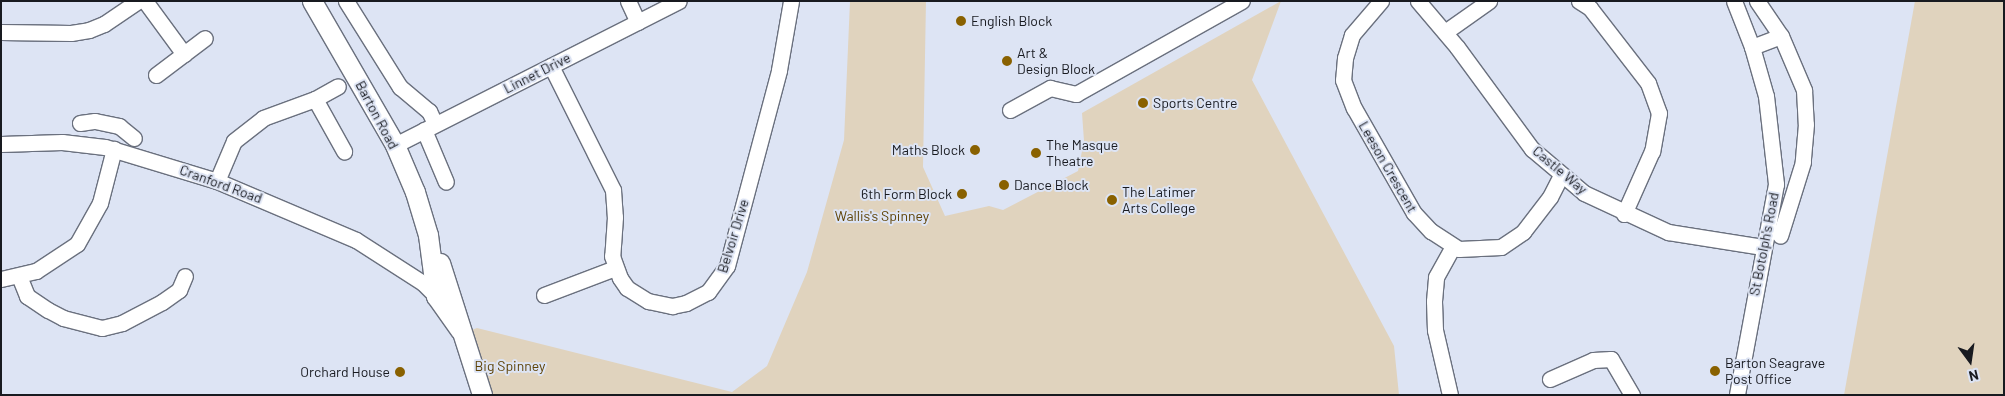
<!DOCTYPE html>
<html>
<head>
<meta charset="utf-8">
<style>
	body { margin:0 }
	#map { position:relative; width:2005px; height:396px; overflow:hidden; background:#dde4f4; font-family:Barlow,sans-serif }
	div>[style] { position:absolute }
	.green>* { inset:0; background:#e0d3be }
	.roads { filter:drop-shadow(1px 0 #6a707e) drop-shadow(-1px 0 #6a707e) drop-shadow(0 1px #6a707e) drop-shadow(0 -1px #6a707e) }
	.minor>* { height:15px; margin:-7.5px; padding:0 7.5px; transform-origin:7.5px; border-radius:7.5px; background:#fff }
	.major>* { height:19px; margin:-9.5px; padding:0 9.5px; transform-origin:9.5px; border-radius:9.5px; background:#fff }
	.dots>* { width:14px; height:14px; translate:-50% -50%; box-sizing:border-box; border:2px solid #dde4f4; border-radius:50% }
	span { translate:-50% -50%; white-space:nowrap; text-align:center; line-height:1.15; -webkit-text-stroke:4px #dde4f4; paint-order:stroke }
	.poi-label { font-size:14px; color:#181a20 }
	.left { translate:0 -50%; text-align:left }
	.right { translate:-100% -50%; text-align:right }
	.street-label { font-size:14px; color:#181a20 }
	.park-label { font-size:14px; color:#5f4306 }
	.frame { position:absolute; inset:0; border:2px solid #181a20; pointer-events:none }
	.north { position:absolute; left:1945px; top:336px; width:50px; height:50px; -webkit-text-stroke:4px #dde4f4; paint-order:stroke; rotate:166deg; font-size:14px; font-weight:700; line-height:20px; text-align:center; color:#181a20 }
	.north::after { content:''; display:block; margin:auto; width:18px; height:22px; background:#181a20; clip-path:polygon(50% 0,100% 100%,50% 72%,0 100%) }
</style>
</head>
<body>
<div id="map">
	<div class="green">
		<i style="clip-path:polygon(850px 1px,926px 1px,923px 167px,945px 216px,989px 206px,1003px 210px,1078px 171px,1084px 141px,1082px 113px,1281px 1px,1252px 80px,1394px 346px,1399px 395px,487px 395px,469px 331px,477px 328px,732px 392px,767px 366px,807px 272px,844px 140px)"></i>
		<i style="clip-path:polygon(1915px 1px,2004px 1px,2004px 395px,1844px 395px)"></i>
	</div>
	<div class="roads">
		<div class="minor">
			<i style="left:145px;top:1px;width:66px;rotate:53.7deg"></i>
			<i style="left:346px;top:1px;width:102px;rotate:57.9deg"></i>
			<i style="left:400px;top:87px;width:38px;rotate:40deg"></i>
			<i style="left:429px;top:111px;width:14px;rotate:65deg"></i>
			<i style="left:628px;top:1px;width:23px;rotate:65deg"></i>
			<i style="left:1381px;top:1px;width:45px;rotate:130.5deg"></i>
			<i style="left:1352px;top:35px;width:24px;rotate:107deg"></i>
			<i style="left:1345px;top:58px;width:22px;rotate:95deg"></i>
			<i style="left:1343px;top:80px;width:30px;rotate:69deg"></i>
			<i style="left:1354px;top:108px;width:121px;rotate:60.3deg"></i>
			<i style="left:1414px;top:213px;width:25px;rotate:47deg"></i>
			<i style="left:1431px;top:231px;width:33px;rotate:33deg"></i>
			<i style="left:1459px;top:249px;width:42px;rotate:-2.7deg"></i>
			<i style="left:1501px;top:247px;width:27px;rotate:-34deg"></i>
			<i style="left:1523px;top:232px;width:44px;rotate:-52.4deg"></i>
			<i style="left:1550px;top:197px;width:25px;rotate:-63deg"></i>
			<i style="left:1418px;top:1px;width:60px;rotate:49.7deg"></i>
			<i style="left:1457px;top:47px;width:127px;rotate:53.7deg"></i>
			<i style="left:1532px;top:149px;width:68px;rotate:40.2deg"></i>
			<i style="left:1584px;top:193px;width:93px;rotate:24.9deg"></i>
			<i style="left:1668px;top:232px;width:96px;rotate:9deg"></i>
			<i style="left:1579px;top:1px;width:13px;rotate:32deg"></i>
			<i style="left:1590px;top:8px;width:95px;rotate:52.3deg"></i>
			<i style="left:1648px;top:83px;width:32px;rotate:70deg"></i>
			<i style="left:1659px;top:113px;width:39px;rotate:100deg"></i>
			<i style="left:1652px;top:151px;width:69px;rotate:114deg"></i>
			<i style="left:1734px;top:1px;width:49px;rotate:68.6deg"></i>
			<i style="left:1752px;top:47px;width:51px;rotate:74.1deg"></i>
			<i style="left:1766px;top:96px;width:89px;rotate:83.5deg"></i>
			<i style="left:1776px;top:184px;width:215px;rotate:100.5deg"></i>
			<i style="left:1757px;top:1px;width:42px;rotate:55.6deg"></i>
			<i style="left:1781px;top:36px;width:59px;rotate:66.9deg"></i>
			<i style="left:1804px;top:90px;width:34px;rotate:87deg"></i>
			<i style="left:1806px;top:124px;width:38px;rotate:95deg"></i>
			<i style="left:1803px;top:162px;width:77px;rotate:107.3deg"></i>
			<i style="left:1px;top:32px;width:70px;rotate:0.8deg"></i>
			<i style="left:71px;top:33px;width:18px;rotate:-9deg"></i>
			<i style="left:89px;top:30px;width:16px;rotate:-22deg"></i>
			<i style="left:104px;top:24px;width:41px;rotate:-34.1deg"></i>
			<i style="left:1445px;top:32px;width:54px;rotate:-35.2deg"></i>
			<i style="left:1752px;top:47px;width:31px;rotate:-21deg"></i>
			<i style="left:551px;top:66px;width:139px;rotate:63.4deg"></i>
			<i style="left:613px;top:190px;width:27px;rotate:86deg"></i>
			<i style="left:615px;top:217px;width:39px;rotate:94deg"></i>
			<i style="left:612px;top:256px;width:23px;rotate:70deg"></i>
			<i style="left:620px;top:278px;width:12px;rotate:55deg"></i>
			<i style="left:627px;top:288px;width:25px;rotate:32deg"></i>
			<i style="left:648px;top:301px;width:25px;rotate:12deg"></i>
			<i style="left:672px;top:306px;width:14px;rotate:-12deg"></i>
			<i style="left:686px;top:303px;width:25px;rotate:-27deg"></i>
			<i style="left:708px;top:292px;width:32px;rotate:-54deg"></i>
			<i style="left:727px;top:266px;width:203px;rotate:-75.1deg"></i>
			<i style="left:779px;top:70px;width:70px;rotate:-80.1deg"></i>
			<i style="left:156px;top:75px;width:61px;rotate:-37.1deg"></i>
			<i style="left:315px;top:99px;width:60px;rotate:60.9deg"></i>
			<i style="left:1010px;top:110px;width:46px;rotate:-28.8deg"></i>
			<i style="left:1050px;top:88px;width:27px;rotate:13deg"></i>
			<i style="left:1076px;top:94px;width:190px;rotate:-29.3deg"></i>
			<i style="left:80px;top:123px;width:15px;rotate:-8deg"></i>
			<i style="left:95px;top:121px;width:25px;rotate:12deg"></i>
			<i style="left:119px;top:126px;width:19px;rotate:39deg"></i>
			<i style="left:424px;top:130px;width:56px;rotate:67.1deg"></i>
			<i style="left:1px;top:144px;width:61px;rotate:-1.9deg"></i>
			<i style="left:62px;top:142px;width:43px;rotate:6.6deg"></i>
			<i style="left:105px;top:147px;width:117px;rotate:16.9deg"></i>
			<i style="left:217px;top:181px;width:151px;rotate:23deg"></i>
			<i style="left:356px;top:240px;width:80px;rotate:32.7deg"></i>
			<i style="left:423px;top:283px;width:18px;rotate:45deg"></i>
			<i style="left:395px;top:145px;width:318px;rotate:-26.9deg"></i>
			<i style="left:217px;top:181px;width:43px;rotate:-67deg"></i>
			<i style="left:234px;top:141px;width:37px;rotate:-38deg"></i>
			<i style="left:263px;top:118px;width:55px;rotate:-20.1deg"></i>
			<i style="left:315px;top:99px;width:26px;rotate:-29deg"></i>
			<i style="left:19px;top:276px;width:22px;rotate:68deg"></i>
			<i style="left:27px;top:296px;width:25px;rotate:34deg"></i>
			<i style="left:48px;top:310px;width:17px;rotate:28deg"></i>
			<i style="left:63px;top:318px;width:40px;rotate:14.4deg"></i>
			<i style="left:102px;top:328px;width:21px;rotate:-14deg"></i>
			<i style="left:122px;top:323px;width:45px;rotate:-27.7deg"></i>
			<i style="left:162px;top:302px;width:21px;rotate:-35deg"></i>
			<i style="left:179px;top:290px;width:15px;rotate:-67deg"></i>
			<i style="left:1px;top:279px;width:36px;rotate:-13deg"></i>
			<i style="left:36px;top:271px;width:49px;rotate:-33.4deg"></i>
			<i style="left:77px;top:244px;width:47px;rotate:-60.7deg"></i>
			<i style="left:100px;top:203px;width:56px;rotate:-75.5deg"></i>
			<i style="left:544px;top:295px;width:76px;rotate:-20.8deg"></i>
			<i style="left:1550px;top:379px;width:47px;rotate:-23.8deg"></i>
			<i style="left:1593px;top:360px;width:18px;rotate:-3deg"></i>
			<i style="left:1611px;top:359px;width:42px;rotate:59.7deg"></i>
			<i style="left:1450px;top:395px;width:67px;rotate:-103deg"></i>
			<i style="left:1435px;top:330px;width:29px;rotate:-92deg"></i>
			<i style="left:1434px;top:301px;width:24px;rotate:-85deg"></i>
			<i style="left:1436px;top:277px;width:35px;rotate:-61deg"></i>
		</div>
		<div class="major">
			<i style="left:312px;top:1px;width:166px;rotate:60deg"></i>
			<i style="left:395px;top:145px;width:51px;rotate:66.9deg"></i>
			<i style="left:415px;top:192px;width:45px;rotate:73.2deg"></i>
			<i style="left:428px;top:235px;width:62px;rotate:82.5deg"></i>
			<i style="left:436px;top:296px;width:42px;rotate:54.8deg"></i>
			<i style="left:440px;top:263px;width:139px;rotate:72.3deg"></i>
		</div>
	</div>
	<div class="dots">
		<i style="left:961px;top:21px;background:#896100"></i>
		<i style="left:1007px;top:61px;background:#896100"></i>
		<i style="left:1143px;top:103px;background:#896100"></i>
		<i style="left:975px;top:150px;background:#896100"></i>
		<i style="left:1036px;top:153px;background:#896100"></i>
		<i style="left:1004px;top:185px;background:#896100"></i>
		<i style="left:962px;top:194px;background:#896100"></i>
		<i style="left:1112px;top:200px;background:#896100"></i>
		<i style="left:1715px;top:371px;background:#896100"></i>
		<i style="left:400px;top:372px;background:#896100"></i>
	</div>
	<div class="poi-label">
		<span class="left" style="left:971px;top:21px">English Block</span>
		<span class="left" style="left:1017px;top:61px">Art &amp;<br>Design Block</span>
		<span class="left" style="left:1153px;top:103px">Sports Centre</span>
		<span class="left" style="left:1046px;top:153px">The Masque<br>Theatre</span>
		<span class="right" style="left:965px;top:150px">Maths Block</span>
		<span class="left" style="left:1014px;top:185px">Dance Block</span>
		<span class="left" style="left:1122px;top:200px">The Latimer<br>Arts College</span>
		<span class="right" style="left:952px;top:194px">6th Form Block</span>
		<span class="left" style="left:1725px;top:371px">Barton Seagrave<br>Post Office</span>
		<span class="right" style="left:390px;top:372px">Orchard House</span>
	</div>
	<div class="street-label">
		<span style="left:537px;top:73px;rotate:-27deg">Linnet Drive</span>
		<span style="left:377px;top:115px;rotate:62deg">Barton Road</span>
		<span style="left:1388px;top:167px;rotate:60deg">Leeson Crescent</span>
		<span style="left:1560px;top:170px;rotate:40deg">Castle Way</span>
		<span style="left:221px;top:184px;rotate:20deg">Cranford Road</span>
		<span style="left:733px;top:236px;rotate:-73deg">Belvoir Drive</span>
		<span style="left:1764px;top:244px;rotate:-79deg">St Botolph's Road</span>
	</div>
	<div class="park-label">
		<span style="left:882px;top:216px">Wallis's Spinney</span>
		<span style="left:510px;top:366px">Big Spinney</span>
	</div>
	<div class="frame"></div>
	<div class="north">N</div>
</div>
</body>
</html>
